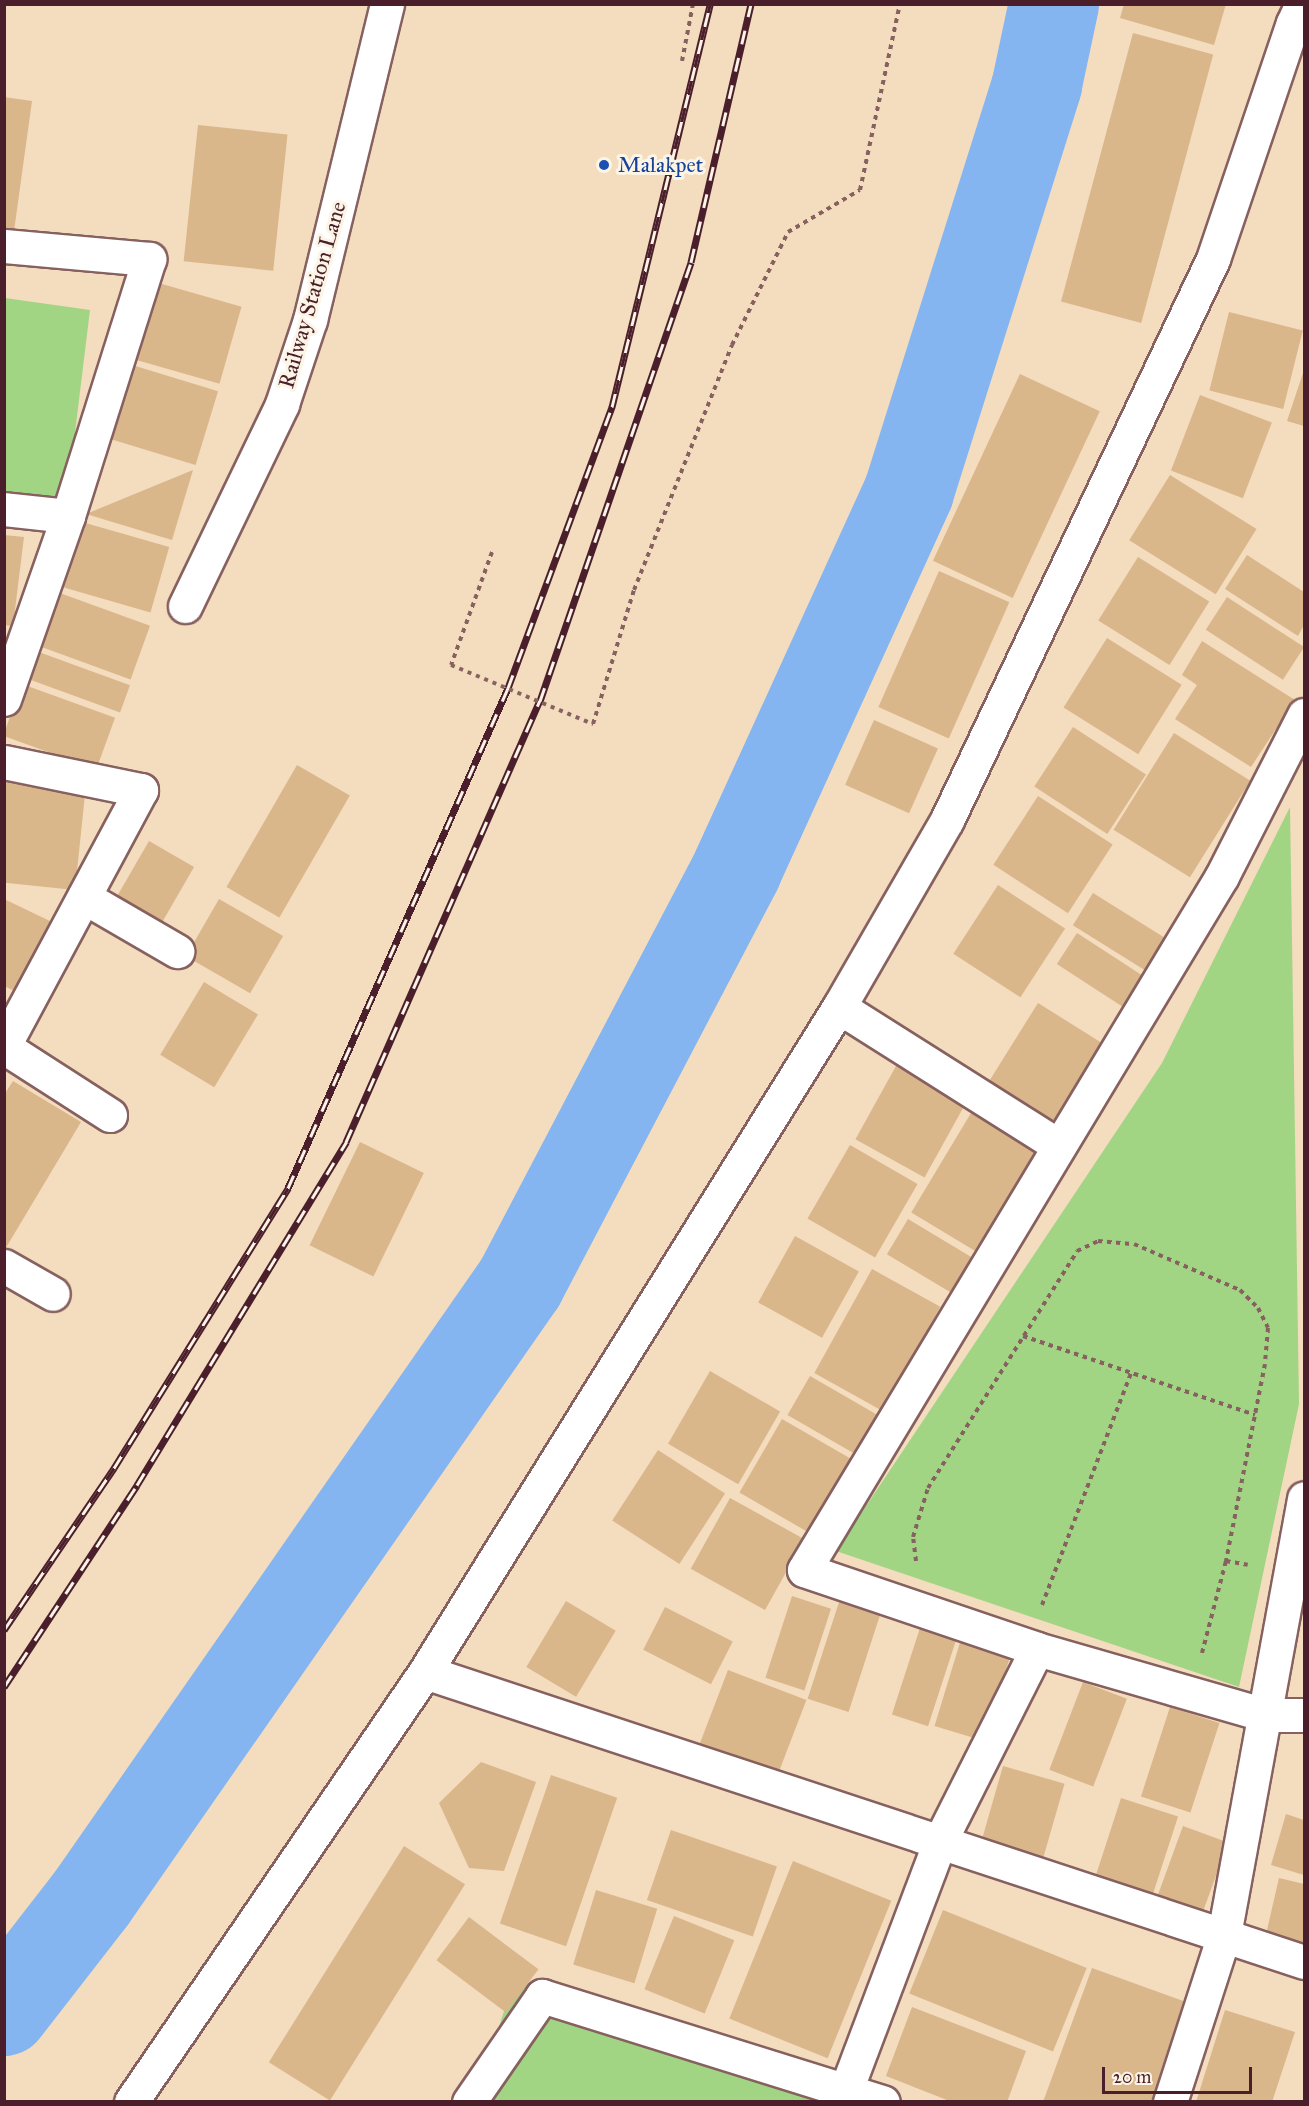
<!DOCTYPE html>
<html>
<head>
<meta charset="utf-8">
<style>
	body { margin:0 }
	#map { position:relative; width:1309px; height:2106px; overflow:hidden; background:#f4dcbf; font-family:"IM FELL Great Primer",serif }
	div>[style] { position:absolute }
	.green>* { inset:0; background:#a1d483 }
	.river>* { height:90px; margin:-45px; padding:0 45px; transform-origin:45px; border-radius:45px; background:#84b5f0 }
	.building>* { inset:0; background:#dab68b; transform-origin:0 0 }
	.path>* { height:4px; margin-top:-2px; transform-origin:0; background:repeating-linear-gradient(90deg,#86615f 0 4.5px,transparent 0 9px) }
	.roads { filter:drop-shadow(2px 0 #86615f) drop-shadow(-2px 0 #86615f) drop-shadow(0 2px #86615f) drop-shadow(0 -2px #86615f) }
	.minor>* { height:33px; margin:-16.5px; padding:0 16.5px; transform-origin:16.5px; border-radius:16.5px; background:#fff }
	.rail>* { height:7px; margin-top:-3.5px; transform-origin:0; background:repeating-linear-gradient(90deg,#fcf5e5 0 14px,#4a1f2b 0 28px); box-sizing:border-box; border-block:2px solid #4a1f2b }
	.path-bridge>* { height:4px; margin-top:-2px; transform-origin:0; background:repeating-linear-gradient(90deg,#86615f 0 4.5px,transparent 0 9px) }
	.dots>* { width:16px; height:16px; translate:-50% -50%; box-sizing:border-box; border:3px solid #fcf5e5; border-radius:50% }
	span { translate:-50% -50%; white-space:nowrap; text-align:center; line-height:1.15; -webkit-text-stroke:6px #fcf5e5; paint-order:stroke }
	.transit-label { font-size:22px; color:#164399 }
	.left { translate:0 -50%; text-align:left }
	.street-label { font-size:22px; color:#4a1f2b }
	.frame { position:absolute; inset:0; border:6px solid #4a1f2b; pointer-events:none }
	.scale { position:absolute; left:1102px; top:2067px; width:150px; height:27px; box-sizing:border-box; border:3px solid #4a1f2b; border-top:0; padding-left:8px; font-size:18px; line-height:21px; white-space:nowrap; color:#4a1f2b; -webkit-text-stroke:4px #fcf5e5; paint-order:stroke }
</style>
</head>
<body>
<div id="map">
	<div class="green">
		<i style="clip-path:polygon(5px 298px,90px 310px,66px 506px,5px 496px)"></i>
		<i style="clip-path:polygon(1290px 807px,1299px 1404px,1239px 1687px,836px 1551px,1162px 1063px)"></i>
		<i style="clip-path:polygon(514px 1980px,843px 2101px,475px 2102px)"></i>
	</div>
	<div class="river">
		<i style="left:4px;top:2011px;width:142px;rotate:-52.2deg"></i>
		<i style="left:91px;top:1899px;width:751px;rotate:-55.15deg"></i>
		<i style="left:520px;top:1283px;width:467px;rotate:-62.3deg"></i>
		<i style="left:737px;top:869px;width:415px;rotate:-65.5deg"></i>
		<i style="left:909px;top:491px;width:427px;rotate:-72.5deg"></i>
		<i style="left:1037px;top:84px;width:82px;rotate:-78deg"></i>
	</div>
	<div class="building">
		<i style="clip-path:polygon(1124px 4px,1226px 4px,1214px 45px,1120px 18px)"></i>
		<i style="left:1133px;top:33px;width:83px;height:278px;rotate:15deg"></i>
		<i style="clip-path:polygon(4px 97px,32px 101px,14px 231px,4px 230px)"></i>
		<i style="left:198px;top:125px;width:90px;height:137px;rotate:6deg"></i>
		<i style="left:155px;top:282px;width:90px;height:80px;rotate:16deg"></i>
		<i style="left:1229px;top:312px;width:76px;height:81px;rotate:14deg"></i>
		<i style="left:132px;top:365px;width:90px;height:77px;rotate:17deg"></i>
		<i style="clip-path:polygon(1304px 370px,1304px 426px,1287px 421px)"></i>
		<i style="left:1020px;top:374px;width:88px;height:206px;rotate:25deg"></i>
		<i style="left:1200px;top:395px;width:77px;height:81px;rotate:21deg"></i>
		<i style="clip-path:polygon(193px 470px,172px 540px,86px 514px)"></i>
		<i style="left:1170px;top:475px;width:102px;height:77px;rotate:32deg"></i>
		<i style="left:75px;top:520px;width:98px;height:68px;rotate:16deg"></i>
		<i style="clip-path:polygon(4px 535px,24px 537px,13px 626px,4px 625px)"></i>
		<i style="clip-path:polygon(1247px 555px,1304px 592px,1304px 625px,1298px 636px,1225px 589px)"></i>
		<i style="left:1138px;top:557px;width:84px;height:75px;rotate:32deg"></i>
		<i style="left:939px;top:571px;width:77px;height:149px;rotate:24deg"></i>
		<i style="left:57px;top:592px;width:99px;height:57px;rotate:20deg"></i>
		<i style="left:1227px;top:597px;width:92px;height:39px;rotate:33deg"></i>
		<i style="left:1107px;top:638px;width:88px;height:82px;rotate:32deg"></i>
		<i style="clip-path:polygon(1202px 641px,1295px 700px,1251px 767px,1175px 719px,1197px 685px,1182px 675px)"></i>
		<i style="left:36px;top:651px;width:100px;height:29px;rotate:20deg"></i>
		<i style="left:22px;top:684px;width:99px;height:55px;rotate:20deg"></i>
		<i style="left:874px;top:720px;width:70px;height:71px;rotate:24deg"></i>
		<i style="left:1073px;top:727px;width:87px;height:71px;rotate:33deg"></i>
		<i style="left:1174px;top:733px;width:90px;height:114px;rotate:32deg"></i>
		<i style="left:297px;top:765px;width:61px;height:141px;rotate:30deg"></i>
		<i style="left:4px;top:781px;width:82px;height:101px;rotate:6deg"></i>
		<i style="left:1038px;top:796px;width:89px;height:82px;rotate:33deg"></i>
		<i style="left:149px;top:841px;width:52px;height:72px;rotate:30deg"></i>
		<i style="left:998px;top:885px;width:80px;height:82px;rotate:33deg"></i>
		<i style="left:1093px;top:893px;width:86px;height:38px;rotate:32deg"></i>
		<i style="clip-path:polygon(4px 899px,52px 922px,19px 993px,4px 986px)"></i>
		<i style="left:219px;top:899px;width:74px;height:66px;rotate:30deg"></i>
		<i style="left:1077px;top:933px;width:83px;height:37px;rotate:33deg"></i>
		<i style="left:204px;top:982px;width:63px;height:85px;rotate:31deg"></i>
		<i style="left:1038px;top:1003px;width:88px;height:100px;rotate:32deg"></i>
		<i style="left:901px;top:1057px;width:79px;height:94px;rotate:29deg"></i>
		<i style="clip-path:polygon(13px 1081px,81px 1122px,4px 1251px,4px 1095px)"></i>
		<i style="left:971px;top:1113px;width:80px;height:116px;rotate:31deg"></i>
		<i style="left:360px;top:1142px;width:71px;height:115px;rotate:26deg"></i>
		<i style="left:850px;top:1145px;width:78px;height:85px;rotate:30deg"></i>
		<i style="left:908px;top:1219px;width:81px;height:41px;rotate:31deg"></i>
		<i style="left:795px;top:1236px;width:73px;height:76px;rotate:29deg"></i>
		<i style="left:872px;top:1269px;width:78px;height:119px;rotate:29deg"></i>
		<i style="left:710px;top:1371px;width:81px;height:84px;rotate:30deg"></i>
		<i style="left:810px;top:1376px;width:83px;height:45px;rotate:30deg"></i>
		<i style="left:782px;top:1419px;width:90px;height:85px;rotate:30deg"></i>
		<i style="left:658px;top:1450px;width:80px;height:84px;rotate:33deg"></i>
		<i style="left:730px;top:1498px;width:85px;height:81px;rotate:29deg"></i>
		<i style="left:792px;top:1596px;width:41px;height:86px;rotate:18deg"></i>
		<i style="left:841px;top:1596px;width:43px;height:108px;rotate:18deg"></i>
		<i style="left:566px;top:1601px;width:58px;height:77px;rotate:31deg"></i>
		<i style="left:665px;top:1607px;width:76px;height:48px;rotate:27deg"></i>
		<i style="left:920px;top:1628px;width:38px;height:91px;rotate:18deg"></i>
		<i style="left:962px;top:1636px;width:52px;height:94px;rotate:17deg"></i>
		<i style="left:728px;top:1670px;width:84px;height:80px;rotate:21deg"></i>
		<i style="left:1083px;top:1682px;width:47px;height:94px;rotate:21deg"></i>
		<i style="left:1170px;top:1707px;width:52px;height:94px;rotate:18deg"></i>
		<i style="clip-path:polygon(481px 1762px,536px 1782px,504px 1871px,469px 1868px,439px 1803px)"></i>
		<i style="left:1003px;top:1766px;width:64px;height:79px;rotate:16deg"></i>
		<i style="left:551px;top:1775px;width:70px;height:157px;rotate:19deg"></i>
		<i style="left:1121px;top:1798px;width:60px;height:82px;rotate:18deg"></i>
		<i style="clip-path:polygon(1286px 1814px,1304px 1820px,1304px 1875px,1271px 1865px)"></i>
		<i style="left:1183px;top:1826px;width:48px;height:74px;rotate:20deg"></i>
		<i style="left:671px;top:1830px;width:112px;height:74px;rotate:19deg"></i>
		<i style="left:404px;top:1846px;width:72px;height:255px;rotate:32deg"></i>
		<i style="left:793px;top:1861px;width:106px;height:170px;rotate:22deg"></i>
		<i style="clip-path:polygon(1279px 1878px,1304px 1884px,1304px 1953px,1264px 1943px)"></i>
		<i style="left:596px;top:1890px;width:64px;height:78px;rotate:17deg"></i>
		<i style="left:943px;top:1910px;width:155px;height:90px;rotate:22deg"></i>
		<i style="left:674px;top:1916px;width:65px;height:79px;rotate:22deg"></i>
		<i style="left:469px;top:1917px;width:87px;height:54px;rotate:37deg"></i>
		<i style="clip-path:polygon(1092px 1968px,1197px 2006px,1162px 2102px,1043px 2102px)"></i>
		<i style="clip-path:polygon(912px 2007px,1026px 2051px,1007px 2102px,952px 2102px,886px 2076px)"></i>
		<i style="clip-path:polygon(1225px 2010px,1295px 2032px,1272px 2102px,1196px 2102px)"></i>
	</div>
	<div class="path">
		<i style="left:682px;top:61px;width:58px;rotate:-79.1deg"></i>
		<i style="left:593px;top:724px;width:140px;rotate:-73deg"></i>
		<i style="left:634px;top:590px;width:264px;rotate:-68.2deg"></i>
		<i style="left:732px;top:345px;width:126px;rotate:-63.6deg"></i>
		<i style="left:788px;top:232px;width:83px;rotate:-30.3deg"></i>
		<i style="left:860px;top:190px;width:190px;rotate:-77.9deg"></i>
		<i style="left:1023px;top:1336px;width:245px;rotate:18.8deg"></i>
		<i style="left:916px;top:1561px;width:24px;rotate:-97deg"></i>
		<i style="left:913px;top:1537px;width:51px;rotate:-73deg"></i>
		<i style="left:928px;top:1488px;width:280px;rotate:-57.8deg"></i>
		<i style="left:1077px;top:1251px;width:23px;rotate:-25deg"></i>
		<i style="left:1098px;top:1241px;width:36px;rotate:5deg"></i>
		<i style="left:1134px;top:1244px;width:116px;rotate:23.5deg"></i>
		<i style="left:1240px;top:1290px;width:25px;rotate:45deg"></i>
		<i style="left:1258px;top:1308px;width:22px;rotate:63deg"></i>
		<i style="left:1268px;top:1328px;width:36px;rotate:95deg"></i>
		<i style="left:1265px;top:1364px;width:201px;rotate:101.2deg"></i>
		<i style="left:1226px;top:1561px;width:22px;rotate:10deg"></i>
		<i style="left:1042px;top:1605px;width:248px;rotate:-69deg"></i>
		<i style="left:1202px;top:1653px;width:95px;rotate:-75.4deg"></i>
	</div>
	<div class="roads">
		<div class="minor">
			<i style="left:4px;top:246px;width:146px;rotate:5.1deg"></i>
			<i style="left:149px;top:259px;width:269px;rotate:107.5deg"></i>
			<i style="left:68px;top:516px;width:64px;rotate:-173.8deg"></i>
			<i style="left:185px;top:606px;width:224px;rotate:-64.3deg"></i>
			<i style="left:282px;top:404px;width:89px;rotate:-71.6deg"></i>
			<i style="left:310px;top:320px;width:325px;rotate:-76.3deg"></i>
			<i style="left:4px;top:699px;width:194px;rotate:-70.7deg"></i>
			<i style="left:1304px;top:715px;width:181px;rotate:117deg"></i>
			<i style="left:1222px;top:876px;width:810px;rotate:121.06deg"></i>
			<i style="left:804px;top:1570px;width:246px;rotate:18.7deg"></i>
			<i style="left:1037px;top:1649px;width:238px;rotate:16.1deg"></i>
			<i style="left:1266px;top:1715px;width:38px"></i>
			<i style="left:4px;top:762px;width:140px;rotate:11.6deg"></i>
			<i style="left:141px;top:790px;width:289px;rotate:118.2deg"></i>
			<i style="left:84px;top:897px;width:108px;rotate:30.1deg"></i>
			<i style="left:839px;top:1007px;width:260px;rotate:32.3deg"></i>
			<i style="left:4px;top:1047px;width:126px;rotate:32.7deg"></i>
			<i style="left:4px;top:1266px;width:56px;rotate:29.7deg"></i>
			<i style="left:425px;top:1672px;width:926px;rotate:18.26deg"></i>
			<i style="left:846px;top:2090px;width:266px;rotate:-69.3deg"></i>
			<i style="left:940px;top:1841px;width:215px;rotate:-63.2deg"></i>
			<i style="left:131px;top:2102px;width:521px;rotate:-55.64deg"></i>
			<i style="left:425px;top:1672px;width:783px;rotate:-58.1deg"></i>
			<i style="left:839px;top:1007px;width:216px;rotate:-60deg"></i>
			<i style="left:947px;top:820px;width:621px;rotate:-64.63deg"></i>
			<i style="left:1213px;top:259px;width:249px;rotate:-71.3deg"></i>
			<i style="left:1293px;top:23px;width:21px;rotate:-65deg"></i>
			<i style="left:469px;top:2102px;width:129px;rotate:-55.4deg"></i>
			<i style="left:542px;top:1996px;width:357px;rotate:17.3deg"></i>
			<i style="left:1170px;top:2102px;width:176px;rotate:-72.1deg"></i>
			<i style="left:1224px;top:1935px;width:444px;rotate:-79.6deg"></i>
		</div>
	</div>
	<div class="rail">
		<i style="left:4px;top:1630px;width:196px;rotate:-55.8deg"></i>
		<i style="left:114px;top:1468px;width:330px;rotate:-58.1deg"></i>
		<i style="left:288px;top:1188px;width:546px;rotate:-66.25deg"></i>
		<i style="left:508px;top:688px;width:300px;rotate:-69.7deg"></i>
		<i style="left:612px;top:407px;width:415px;rotate:-76.3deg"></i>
		<i style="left:4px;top:1687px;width:242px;rotate:-56.6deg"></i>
		<i style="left:137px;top:1485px;width:402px;rotate:-58.6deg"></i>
		<i style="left:346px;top:1142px;width:482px;rotate:-66.3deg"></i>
		<i style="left:540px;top:701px;width:464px;rotate:-71deg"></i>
		<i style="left:691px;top:262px;width:265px;rotate:-76.9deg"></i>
	</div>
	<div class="path-bridge">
		<i style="left:492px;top:552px;width:120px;rotate:109.9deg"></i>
		<i style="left:451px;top:665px;width:154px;rotate:22.6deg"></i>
	</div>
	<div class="dots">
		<i style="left:604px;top:165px;background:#1a4fb4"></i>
	</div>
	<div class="transit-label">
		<span class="left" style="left:618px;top:165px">Malakpet</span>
	</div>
	<div class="street-label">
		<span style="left:312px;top:295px;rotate:-74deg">Railway Station Lane</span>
	</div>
	<div class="frame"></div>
	<div class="scale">20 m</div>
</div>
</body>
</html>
